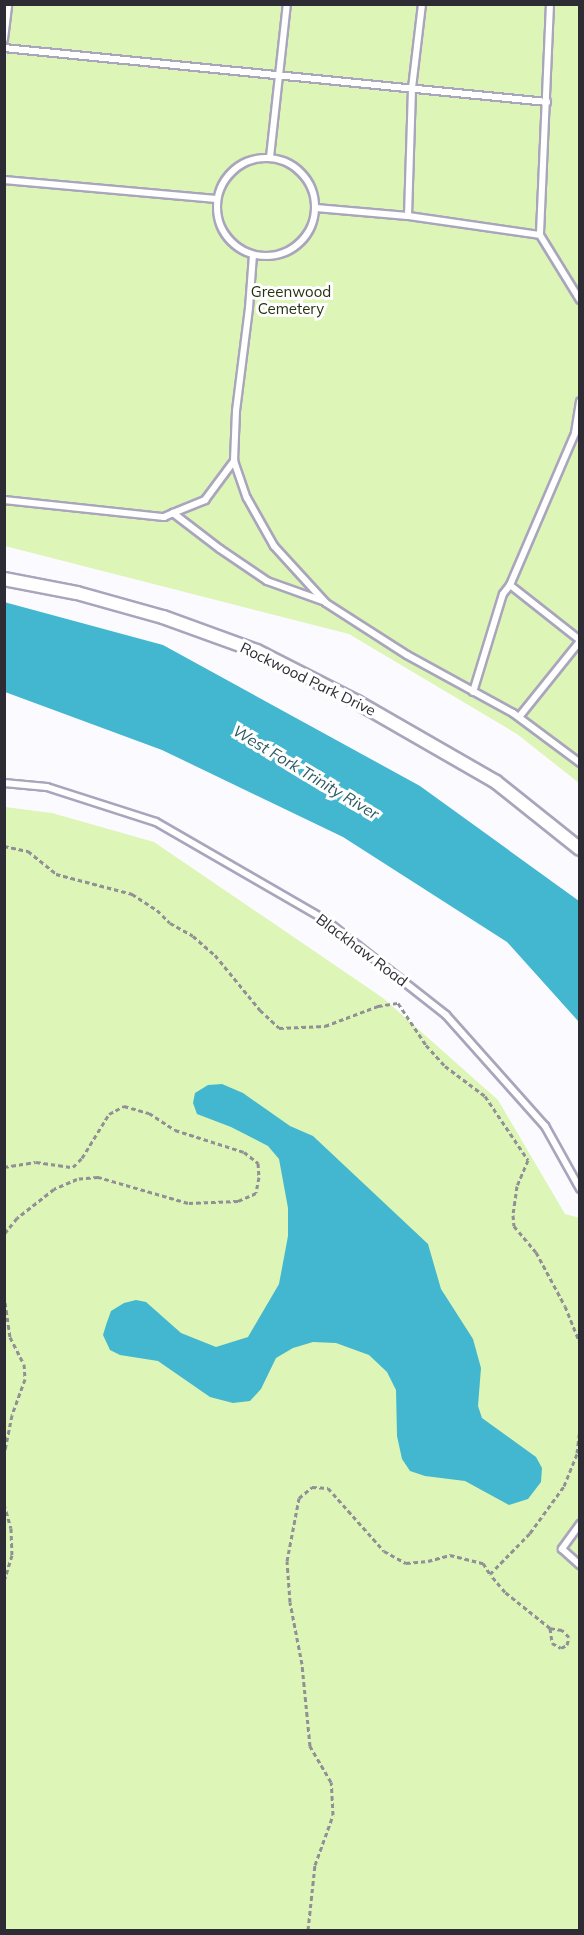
<!DOCTYPE html>
<html>
<head>
<meta charset="utf-8">
<style>
	body { margin:0 }
	#map { position:relative; width:584px; height:1935px; overflow:hidden; background:#fbfaff; font-family:Mulish,sans-serif }
	div>[style] { position:absolute }
	.green>* { inset:0; background:#ddf5b6 }
	.water>* { inset:0; background:#43b7cf }
	.path>* { height:3px; margin-top:-1.5px; transform-origin:0; background:repeating-linear-gradient(90deg,#919097 0 4.5px,transparent 0 7.5px) }
	.roads { filter:drop-shadow(2px 0 #a9a5bc) drop-shadow(-2px 0 #a9a5bc) drop-shadow(0 2px #a9a5bc) drop-shadow(0 -2px #a9a5bc) }
	.service>* { height:6px; margin:-3px; padding:0 3px; transform-origin:3px; border-radius:3px; background:#fff }
	.service>.ring { margin:-3px; padding:0; box-sizing:content-box; background:none; border:6px solid #fff; border-radius:50% }
	.minor>* { height:12px; margin:-6px; padding:0 6px; transform-origin:6px; border-radius:6px; background:#fff }
	span { translate:-50% -50%; white-space:nowrap; text-align:center; line-height:1.15; -webkit-text-stroke:6px #fff; paint-order:stroke }
	.park-label { font-size:15px; color:#273211 }
	.street-label { font-size:15px; color:#2d2c35 }
	.water-label { font-size:16px; color:#2b5b65; font-style:italic }
	.frame { position:absolute; inset:0; border:6px solid #2d2c35; pointer-events:none }
</style>
</head>
<body>
<div id="map">
	<div class="green">
		<i style="clip-path:polygon(4px 5px,579px 5px,579px 783px,517px 734px,349px 634px,5px 546px)"></i>
		<i style="clip-path:polygon(5px 807px,52px 813px,154px 842px,383px 998px,498px 1100px,565px 1214px,580px 1218px,579px 1930px,5px 1930px)"></i>
	</div>
	<div class="water">
		<i style="clip-path:polygon(4px 602px,163px 645px,420px 786px,579px 901px,579px 1022px,507px 942px,343px 837px,162px 750px,5px 692px)"></i>
		<i style="clip-path:polygon(222px 1084px,243px 1093px,290px 1126px,313px 1136px,428px 1244px,441px 1289px,473px 1339px,481px 1368px,478px 1406px,482px 1418px,536px 1457px,542px 1468px,541px 1482px,528px 1499px,509px 1505px,465px 1481px,425px 1476px,410px 1471px,402px 1459px,397px 1436px,396px 1390px,387px 1372px,369px 1355px,336px 1343px,313px 1342px,293px 1348px,276px 1358px,261px 1389px,250px 1401px,233px 1403px,210px 1397px,158px 1361px,120px 1355px,110px 1350px,103px 1335px,106px 1325px,111px 1311px,124px 1303px,136px 1300px,146px 1302px,181px 1333px,216px 1347px,248px 1337px,279px 1284px,288px 1236px,288px 1208px,279px 1159px,268px 1146px,231px 1127px,197px 1114px,193px 1103px,195px 1093px,208px 1085px)"></i>
	</div>
	<div class="path">
		<i style="left:4px;top:846px;width:25px;rotate:12deg"></i>
		<i style="left:28px;top:851px;width:36px;rotate:39deg"></i>
		<i style="left:56px;top:874px;width:79px;rotate:14.7deg"></i>
		<i style="left:132px;top:894px;width:30px;rotate:33deg"></i>
		<i style="left:157px;top:910px;width:18px;rotate:45deg"></i>
		<i style="left:170px;top:923px;width:26px;rotate:29deg"></i>
		<i style="left:193px;top:936px;width:29px;rotate:41deg"></i>
		<i style="left:215px;top:955px;width:71px;rotate:50.7deg"></i>
		<i style="left:260px;top:1010px;width:26px;rotate:43deg"></i>
		<i style="left:279px;top:1028px;width:46px;rotate:-2.5deg"></i>
		<i style="left:325px;top:1026px;width:57px;rotate:-20.7deg"></i>
		<i style="left:378px;top:1006px;width:20px;rotate:-9deg"></i>
		<i style="left:398px;top:1003px;width:50px;rotate:56.3deg"></i>
		<i style="left:426px;top:1045px;width:28px;rotate:48deg"></i>
		<i style="left:445px;top:1066px;width:50px;rotate:36.9deg"></i>
		<i style="left:485px;top:1096px;width:77px;rotate:56.1deg"></i>
		<i style="left:528px;top:1160px;width:28px;rotate:113deg"></i>
		<i style="left:517px;top:1186px;width:29px;rotate:98deg"></i>
		<i style="left:513px;top:1215px;width:11px;rotate:85deg"></i>
		<i style="left:514px;top:1226px;width:34px;rotate:50deg"></i>
		<i style="left:536px;top:1252px;width:61px;rotate:61.8deg"></i>
		<i style="left:565px;top:1306px;width:40px;rotate:68deg"></i>
		<i style="left:4px;top:1167px;width:32px;rotate:-9deg"></i>
		<i style="left:36px;top:1162px;width:37px;rotate:8deg"></i>
		<i style="left:73px;top:1167px;width:13px;rotate:-45deg"></i>
		<i style="left:82px;top:1158px;width:52px;rotate:-58.5deg"></i>
		<i style="left:109px;top:1114px;width:17px;rotate:-28deg"></i>
		<i style="left:124px;top:1106px;width:26px;rotate:16deg"></i>
		<i style="left:149px;top:1113px;width:31px;rotate:33deg"></i>
		<i style="left:175px;top:1130px;width:72px;rotate:17.7deg"></i>
		<i style="left:244px;top:1152px;width:18px;rotate:38deg"></i>
		<i style="left:258px;top:1163px;width:14px;rotate:86deg"></i>
		<i style="left:259px;top:1177px;width:16px;rotate:101deg"></i>
		<i style="left:256px;top:1193px;width:20px;rotate:156deg"></i>
		<i style="left:238px;top:1201px;width:50px;rotate:177.7deg"></i>
		<i style="left:188px;top:1203px;width:94px;rotate:-163.9deg"></i>
		<i style="left:98px;top:1177px;width:21px;rotate:175deg"></i>
		<i style="left:77px;top:1179px;width:25px;rotate:157deg"></i>
		<i style="left:54px;top:1189px;width:47px;rotate:141.9deg"></i>
		<i style="left:17px;top:1218px;width:21px;rotate:129deg"></i>
		<i style="left:4px;top:1295px;width:42px;rotate:81.9deg"></i>
		<i style="left:10px;top:1337px;width:30px;rotate:63deg"></i>
		<i style="left:24px;top:1364px;width:15px;rotate:86deg"></i>
		<i style="left:25px;top:1379px;width:38px;rotate:110deg"></i>
		<i style="left:12px;top:1415px;width:41px;rotate:101.3deg"></i>
		<i style="left:4px;top:1504px;width:25px;rotate:74deg"></i>
		<i style="left:11px;top:1528px;width:27px;rotate:88deg"></i>
		<i style="left:12px;top:1555px;width:28px;rotate:107deg"></i>
		<i style="left:550px;top:1628px;width:15px;rotate:82deg"></i>
		<i style="left:552px;top:1643px;width:10px;rotate:29deg"></i>
		<i style="left:561px;top:1648px;width:7px;rotate:-27deg"></i>
		<i style="left:567px;top:1645px;width:8px;rotate:-76deg"></i>
		<i style="left:569px;top:1637px;width:10px;rotate:-135deg"></i>
		<i style="left:562px;top:1630px;width:12px;rotate:-171deg"></i>
		<i style="left:550px;top:1628px;width:58px;rotate:-141.3deg"></i>
		<i style="left:505px;top:1592px;width:23px;rotate:-130deg"></i>
		<i style="left:490px;top:1574px;width:57px;rotate:-45.7deg"></i>
		<i style="left:530px;top:1533px;width:58px;rotate:-54.1deg"></i>
		<i style="left:564px;top:1486px;width:35px;rotate:-68deg"></i>
		<i style="left:577px;top:1453px;width:25px;rotate:-83deg"></i>
		<i style="left:308px;top:1930px;width:65px;rotate:-83.9deg"></i>
		<i style="left:315px;top:1865px;width:53px;rotate:-70.2deg"></i>
		<i style="left:333px;top:1815px;width:33px;rotate:-93deg"></i>
		<i style="left:331px;top:1782px;width:42px;rotate:-120.3deg"></i>
		<i style="left:310px;top:1746px;width:82px;rotate:-95.6deg"></i>
		<i style="left:302px;top:1664px;width:63px;rotate:-101deg"></i>
		<i style="left:290px;top:1602px;width:41px;rotate:-94.2deg"></i>
		<i style="left:287px;top:1561px;width:64px;rotate:-79.2deg"></i>
		<i style="left:299px;top:1498px;width:17px;rotate:-40deg"></i>
		<i style="left:312px;top:1487px;width:16px;rotate:4deg"></i>
		<i style="left:328px;top:1488px;width:84px;rotate:48.4deg"></i>
		<i style="left:384px;top:1551px;width:25px;rotate:29deg"></i>
		<i style="left:406px;top:1563px;width:22px;rotate:-5deg"></i>
		<i style="left:428px;top:1561px;width:23px;rotate:-15deg"></i>
		<i style="left:450px;top:1555px;width:34px;rotate:14deg"></i>
		<i style="left:483px;top:1563px;width:13px;rotate:58deg"></i>
	</div>
	<div class="roads">
		<div class="service">
			<i style="left:550px;top:4px;width:231px;rotate:92.5deg"></i>
			<i style="left:540px;top:235px;width:76px;rotate:58.4deg"></i>
			<i style="left:4px;top:39px;width:35px;rotate:-83deg"></i>
			<i style="left:4px;top:48px;width:546px;rotate:5.68deg"></i>
			<i style="left:270px;top:157px;width:154px;rotate:-83.7deg"></i>
			<i class="ring" style="left:217px;top:158px;width:92px;height:92px"></i>
			<i style="left:4px;top:180px;width:213px;rotate:5.1deg"></i>
			<i style="left:316px;top:208px;width:92px;rotate:5deg"></i>
			<i style="left:408px;top:216px;width:133px;rotate:8.2deg"></i>
			<i style="left:408px;top:216px;width:128px;rotate:-88.2deg"></i>
			<i style="left:412px;top:88px;width:85px;rotate:-83.2deg"></i>
			<i style="left:253px;top:255px;width:53px;rotate:94.3deg"></i>
			<i style="left:249px;top:308px;width:104px;rotate:97.2deg"></i>
			<i style="left:236px;top:411px;width:50px;rotate:92.3deg"></i>
			<i style="left:234px;top:461px;width:39px;rotate:71deg"></i>
			<i style="left:247px;top:498px;width:55px;rotate:60.6deg"></i>
			<i style="left:274px;top:546px;width:77px;rotate:47.6deg"></i>
			<i style="left:326px;top:603px;width:96px;rotate:32.7deg"></i>
			<i style="left:407px;top:655px;width:121px;rotate:28.7deg"></i>
			<i style="left:513px;top:713px;width:84px;rotate:36.7deg"></i>
			<i style="left:4px;top:500px;width:161px;rotate:6.1deg"></i>
			<i style="left:164px;top:517px;width:10px;rotate:-24deg"></i>
			<i style="left:173px;top:513px;width:59px;rotate:37.5deg"></i>
			<i style="left:220px;top:549px;width:57px;rotate:34.2deg"></i>
			<i style="left:267px;top:581px;width:59px;rotate:19.7deg"></i>
			<i style="left:173px;top:513px;width:35px;rotate:-22deg"></i>
			<i style="left:205px;top:500px;width:49px;rotate:-53.4deg"></i>
			<i style="left:510px;top:585px;width:89px;rotate:38.2deg"></i>
			<i style="left:473px;top:692px;width:102px;rotate:-73deg"></i>
			<i style="left:503px;top:594px;width:11px;rotate:-52deg"></i>
			<i style="left:510px;top:585px;width:165px;rotate:-66.8deg"></i>
			<i style="left:575px;top:433px;width:32px;rotate:-81deg"></i>
			<i style="left:519px;top:717px;width:97px;rotate:-51.2deg"></i>
			<i style="left:4px;top:783px;width:43px;rotate:5.3deg"></i>
			<i style="left:47px;top:787px;width:114px;rotate:17.8deg"></i>
			<i style="left:156px;top:822px;width:194px;rotate:30deg"></i>
			<i style="left:324px;top:919px;width:155px;rotate:38.2deg"></i>
			<i style="left:446px;top:1015px;width:149px;rotate:48.3deg"></i>
			<i style="left:545px;top:1126px;width:72px;rotate:60.9deg"></i>
			<i style="left:580px;top:1524px;width:31px;rotate:126deg"></i>
			<i style="left:562px;top:1549px;width:24px;rotate:42deg"></i>
		</div>
		<div class="minor">
			<i style="left:4px;top:579px;width:74px;rotate:10.9deg"></i>
			<i style="left:77px;top:593px;width:89px;rotate:15.6deg"></i>
			<i style="left:163px;top:617px;width:100px;rotate:19.9deg"></i>
			<i style="left:257px;top:651px;width:112px;rotate:27deg"></i>
			<i style="left:357px;top:702px;width:160px;rotate:29.9deg"></i>
			<i style="left:496px;top:782px;width:107px;rotate:38.6deg"></i>
		</div>
	</div>
	<div class="park-label">
		<span style="left:291px;top:300px">Greenwood<br>Cemetery</span>
	</div>
	<div class="street-label">
		<span style="left:308px;top:679px;rotate:26deg">Rockwood Park Drive</span>
		<span style="left:362px;top:950px;rotate:37deg">Blackhaw Road</span>
	</div>
	<div class="water-label">
		<span style="left:306px;top:772px;rotate:31deg">West Fork Trinity River</span>
	</div>
	<div class="frame"></div>
</div>
</body>
</html>
